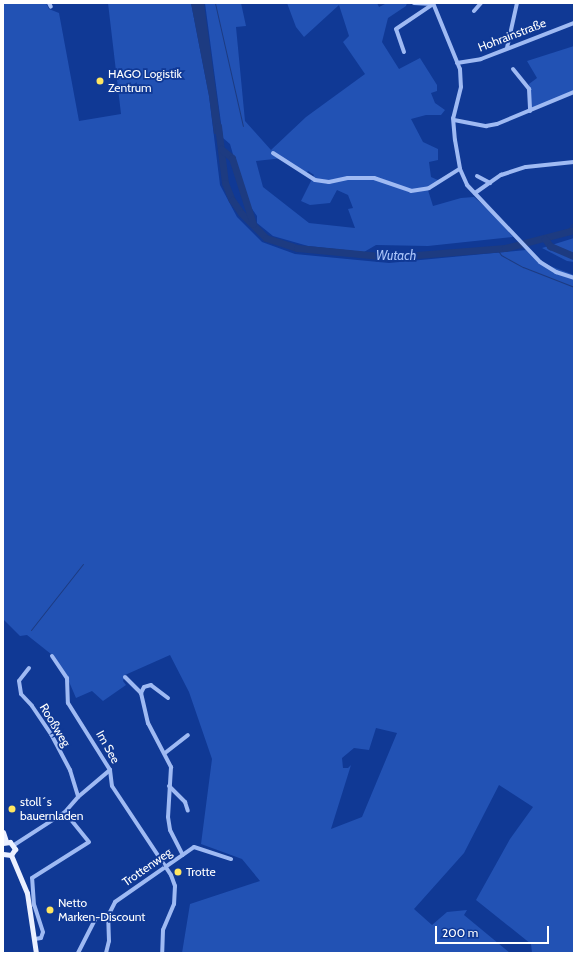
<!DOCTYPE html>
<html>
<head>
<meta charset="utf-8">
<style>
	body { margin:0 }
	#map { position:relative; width:577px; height:956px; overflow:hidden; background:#103995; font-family:Cabin,sans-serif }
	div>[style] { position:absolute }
	.green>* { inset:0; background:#2252b4 }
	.water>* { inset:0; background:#1d3b81 }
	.stream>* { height:1px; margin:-0.5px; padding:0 0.5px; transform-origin:0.5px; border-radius:0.5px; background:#1d3b81 }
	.river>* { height:7px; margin:-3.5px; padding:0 3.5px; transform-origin:3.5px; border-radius:3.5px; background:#1d3b81 }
	.minor>* { height:4px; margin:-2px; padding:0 2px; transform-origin:2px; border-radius:2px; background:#9fbaf3 }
	.major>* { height:5px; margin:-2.5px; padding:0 2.5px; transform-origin:2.5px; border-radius:2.5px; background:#ebf0ff }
	.dots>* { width:11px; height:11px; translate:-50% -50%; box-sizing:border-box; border:2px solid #103995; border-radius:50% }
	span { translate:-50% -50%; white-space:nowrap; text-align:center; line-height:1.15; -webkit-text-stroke:3.5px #103995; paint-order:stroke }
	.street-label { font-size:12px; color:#fff }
	.poi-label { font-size:12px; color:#fff }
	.left { translate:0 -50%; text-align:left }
	.water-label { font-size:13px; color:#abc5fa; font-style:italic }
	.frame { position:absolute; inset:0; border:4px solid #fff; pointer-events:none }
	.scale { position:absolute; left:435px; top:926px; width:114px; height:18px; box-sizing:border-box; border:2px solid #fff; border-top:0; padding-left:5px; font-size:12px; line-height:14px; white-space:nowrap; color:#fff; -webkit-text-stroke:3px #103995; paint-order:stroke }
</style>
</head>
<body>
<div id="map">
	<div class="green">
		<i style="clip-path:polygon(evenodd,3px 3px,46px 3px,49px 9px,59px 13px,79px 121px,121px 114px,108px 3px,191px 3px,209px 96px,220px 185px,237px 217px,262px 242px,295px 254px,389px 263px,526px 250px,545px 264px,574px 275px,574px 953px,532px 953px,531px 944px,476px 900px,510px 839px,533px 807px,499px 785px,464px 853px,414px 909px,432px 925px,447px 912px,467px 910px,464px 915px,510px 953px,182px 953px,190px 904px,260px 881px,242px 859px,201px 844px,212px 759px,189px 692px,170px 655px,125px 675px,123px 681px,126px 685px,103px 701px,92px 691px,76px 698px,67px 677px,51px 654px,27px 635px,20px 636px,3px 619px,3px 3px,376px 728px,397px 733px,362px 817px,331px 829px,351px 765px,348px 768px,343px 768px,342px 758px,354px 748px,369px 750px,376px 728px)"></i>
		<i style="clip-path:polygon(evenodd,205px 3px,241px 3px,246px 26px,236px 27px,245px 121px,271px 150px,306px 117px,365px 74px,343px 42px,349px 36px,339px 5px,304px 37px,296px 27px,287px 3px,377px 3px,379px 7px,387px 3px,407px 3px,406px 6px,388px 18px,382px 42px,399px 69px,420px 58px,437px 85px,437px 91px,431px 93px,435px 103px,445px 110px,441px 115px,426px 115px,411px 119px,423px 142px,438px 149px,438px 160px,429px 162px,431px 177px,440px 181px,427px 187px,433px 206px,461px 198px,474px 197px,493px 214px,513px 237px,428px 246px,376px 245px,364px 252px,308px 246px,273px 236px,257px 223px,257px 216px,250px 206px,243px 189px,230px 144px,223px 138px,205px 3px,283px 158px,306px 174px,308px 171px,314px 175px,301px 201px,310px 205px,330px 203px,337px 190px,348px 195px,353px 208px,348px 209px,355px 228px,309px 223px,263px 187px,256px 161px,283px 158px)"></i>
		<i style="clip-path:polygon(574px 46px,574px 91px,532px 108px,529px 84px,537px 78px,527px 61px)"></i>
		<i style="clip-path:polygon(574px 238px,574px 262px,567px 261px,542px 248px)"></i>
	</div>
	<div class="water">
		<i style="clip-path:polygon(191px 3px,204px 3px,222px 134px,214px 134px,209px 96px)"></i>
	</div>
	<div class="stream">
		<i style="left:215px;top:3px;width:126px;rotate:77.2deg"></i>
		<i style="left:565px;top:233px;width:14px;rotate:-51deg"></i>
		<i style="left:497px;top:249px;width:7px;rotate:56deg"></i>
		<i style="left:501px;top:255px;width:25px;rotate:29deg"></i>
		<i style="left:523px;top:267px;width:55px;rotate:21.4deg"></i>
		<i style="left:31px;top:630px;width:84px;rotate:-51.8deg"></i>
	</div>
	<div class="river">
		<i style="left:218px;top:126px;width:57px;rotate:83deg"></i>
		<i style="left:225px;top:183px;width:18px;rotate:68deg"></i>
		<i style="left:232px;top:200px;width:16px;rotate:55deg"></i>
		<i style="left:241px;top:213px;width:35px;rotate:45deg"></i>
		<i style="left:266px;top:238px;width:33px;rotate:18deg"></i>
		<i style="left:297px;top:248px;width:94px;rotate:5.5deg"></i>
		<i style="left:391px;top:257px;width:114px;rotate:-4.5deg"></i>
		<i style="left:505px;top:248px;width:71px;rotate:-14.6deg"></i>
		<i style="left:221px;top:149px;width:14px;rotate:39deg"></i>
		<i style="left:232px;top:158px;width:69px;rotate:72.3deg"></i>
		<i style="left:545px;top:239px;width:9px;rotate:54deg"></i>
		<i style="left:550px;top:246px;width:26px;rotate:23deg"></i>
	</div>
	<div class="minor">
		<i style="left:49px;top:3px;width:4px;rotate:63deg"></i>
		<i style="left:414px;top:3px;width:19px;rotate:3deg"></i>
		<i style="left:433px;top:3px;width:71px;rotate:67.8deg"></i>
		<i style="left:460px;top:69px;width:18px;rotate:87deg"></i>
		<i style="left:461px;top:87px;width:32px;rotate:104deg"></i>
		<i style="left:453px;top:118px;width:22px;rotate:85deg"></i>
		<i style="left:455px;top:140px;width:29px;rotate:80deg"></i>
		<i style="left:460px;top:169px;width:17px;rotate:66deg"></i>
		<i style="left:467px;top:185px;width:106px;rotate:46.5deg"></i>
		<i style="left:540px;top:262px;width:19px;rotate:32deg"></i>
		<i style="left:556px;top:272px;width:19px;rotate:18deg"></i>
		<i style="left:474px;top:11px;width:11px;rotate:-49deg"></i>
		<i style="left:507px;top:48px;width:46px;rotate:-77.5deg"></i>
		<i style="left:404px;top:52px;width:24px;rotate:-109deg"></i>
		<i style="left:396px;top:29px;width:45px;rotate:-34deg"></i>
		<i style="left:457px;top:63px;width:24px;rotate:-9deg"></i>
		<i style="left:481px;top:59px;width:100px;rotate:-21.2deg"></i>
		<i style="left:513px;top:69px;width:26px;rotate:51deg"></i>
		<i style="left:529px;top:89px;width:22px;rotate:87deg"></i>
		<i style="left:454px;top:120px;width:33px;rotate:11deg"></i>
		<i style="left:486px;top:126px;width:11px;rotate:-10deg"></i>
		<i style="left:497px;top:124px;width:83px;rotate:-22.6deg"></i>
		<i style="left:273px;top:153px;width:50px;rotate:32.7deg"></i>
		<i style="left:315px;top:180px;width:14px;rotate:8deg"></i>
		<i style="left:329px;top:182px;width:19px;rotate:-12deg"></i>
		<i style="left:348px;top:178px;width:26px"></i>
		<i style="left:374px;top:178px;width:39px;rotate:19deg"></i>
		<i style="left:411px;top:191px;width:18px;rotate:-9deg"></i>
		<i style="left:429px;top:188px;width:36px;rotate:-32deg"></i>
		<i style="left:477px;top:176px;width:15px;rotate:28deg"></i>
		<i style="left:475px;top:193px;width:32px;rotate:-35deg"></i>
		<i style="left:501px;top:175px;width:26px;rotate:-18deg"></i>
		<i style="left:526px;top:167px;width:48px;rotate:-5.9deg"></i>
		<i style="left:52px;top:656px;width:27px;rotate:56deg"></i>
		<i style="left:67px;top:678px;width:25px;rotate:88deg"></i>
		<i style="left:68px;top:703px;width:79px;rotate:57.9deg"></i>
		<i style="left:110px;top:770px;width:16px;rotate:83deg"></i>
		<i style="left:112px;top:786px;width:107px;rotate:56.5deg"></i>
		<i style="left:171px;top:875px;width:12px;rotate:70deg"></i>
		<i style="left:175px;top:886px;width:18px;rotate:93deg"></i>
		<i style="left:174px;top:904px;width:28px;rotate:113deg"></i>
		<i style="left:163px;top:930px;width:23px;rotate:92deg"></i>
		<i style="left:29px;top:668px;width:16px;rotate:128deg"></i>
		<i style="left:19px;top:681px;width:13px;rotate:81deg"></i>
		<i style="left:21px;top:694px;width:16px;rotate:47deg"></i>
		<i style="left:32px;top:706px;width:34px;rotate:56deg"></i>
		<i style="left:51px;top:734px;width:41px;rotate:62.2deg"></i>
		<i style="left:70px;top:770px;width:28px;rotate:73deg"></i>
		<i style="left:125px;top:677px;width:23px;rotate:45deg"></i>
		<i style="left:168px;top:698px;width:21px;rotate:-143deg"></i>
		<i style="left:151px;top:685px;width:7px;rotate:164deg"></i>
		<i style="left:144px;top:687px;width:7px;rotate:117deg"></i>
		<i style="left:141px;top:693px;width:31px;rotate:77deg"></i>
		<i style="left:148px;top:723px;width:50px;rotate:62.4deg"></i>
		<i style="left:171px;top:767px;width:50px;rotate:93.4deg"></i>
		<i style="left:168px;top:817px;width:13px;rotate:81deg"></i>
		<i style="left:170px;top:830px;width:28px;rotate:63deg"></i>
		<i style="left:165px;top:753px;width:29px;rotate:-38deg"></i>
		<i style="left:169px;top:786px;width:23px;rotate:45deg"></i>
		<i style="left:185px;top:802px;width:9px;rotate:72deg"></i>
		<i style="left:14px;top:845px;width:61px;rotate:-32.9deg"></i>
		<i style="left:65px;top:812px;width:20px;rotate:-49deg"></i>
		<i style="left:78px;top:797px;width:42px;rotate:-40.2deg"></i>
		<i style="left:108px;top:916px;width:16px;rotate:-63deg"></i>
		<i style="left:115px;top:902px;width:96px;rotate:-34.8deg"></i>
		<i style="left:194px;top:847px;width:39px;rotate:18deg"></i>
		<i style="left:35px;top:939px;width:6px;rotate:-9deg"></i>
		<i style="left:41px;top:938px;width:6px;rotate:-72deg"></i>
		<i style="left:43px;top:932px;width:28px;rotate:-108deg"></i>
		<i style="left:34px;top:905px;width:27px;rotate:-94deg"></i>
		<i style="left:32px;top:878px;width:67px;rotate:-32.3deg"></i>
		<i style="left:89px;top:842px;width:38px;rotate:-129deg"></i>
		<i style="left:78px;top:953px;width:39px;rotate:-63deg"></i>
		<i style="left:96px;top:918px;width:12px;rotate:-9deg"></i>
		<i style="left:106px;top:953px;width:12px;rotate:-76deg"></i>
		<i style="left:109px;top:941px;width:25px;rotate:-92deg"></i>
	</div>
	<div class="major">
		<i style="left:3px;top:832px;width:9px;rotate:72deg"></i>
		<i style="left:3px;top:843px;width:7px;rotate:-8deg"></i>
		<i style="left:10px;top:842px;width:9px;rotate:54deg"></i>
		<i style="left:15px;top:849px;width:7px;rotate:124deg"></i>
		<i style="left:11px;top:855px;width:8px;rotate:-173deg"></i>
		<i style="left:11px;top:855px;width:41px;rotate:67.2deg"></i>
		<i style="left:27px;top:893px;width:61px;rotate:81.5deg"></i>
	</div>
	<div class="dots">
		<i style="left:100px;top:81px;background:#ffe661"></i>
		<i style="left:12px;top:809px;background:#ffe661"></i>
		<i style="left:178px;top:872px;background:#ffe661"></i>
		<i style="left:50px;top:910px;background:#ffe661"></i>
	</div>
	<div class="street-label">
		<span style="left:512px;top:35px;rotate:-21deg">Hohrainstraße</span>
		<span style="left:55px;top:725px;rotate:59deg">Rooßweg</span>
		<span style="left:108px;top:747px;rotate:61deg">Im See</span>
		<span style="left:147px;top:867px;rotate:-35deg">Trottenweg</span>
	</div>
	<div class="poi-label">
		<span class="left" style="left:108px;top:81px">HAGO Logistik<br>Zentrum</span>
		<span class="left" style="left:20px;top:809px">stoll´s<br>bauernladen</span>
		<span class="left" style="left:186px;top:872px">Trotte</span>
		<span class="left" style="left:58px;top:910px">Netto<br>Marken-Discount</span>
	</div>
	<div class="water-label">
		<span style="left:396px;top:255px">Wutach</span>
	</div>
	<div class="frame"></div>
	<div class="scale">200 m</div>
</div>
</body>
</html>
